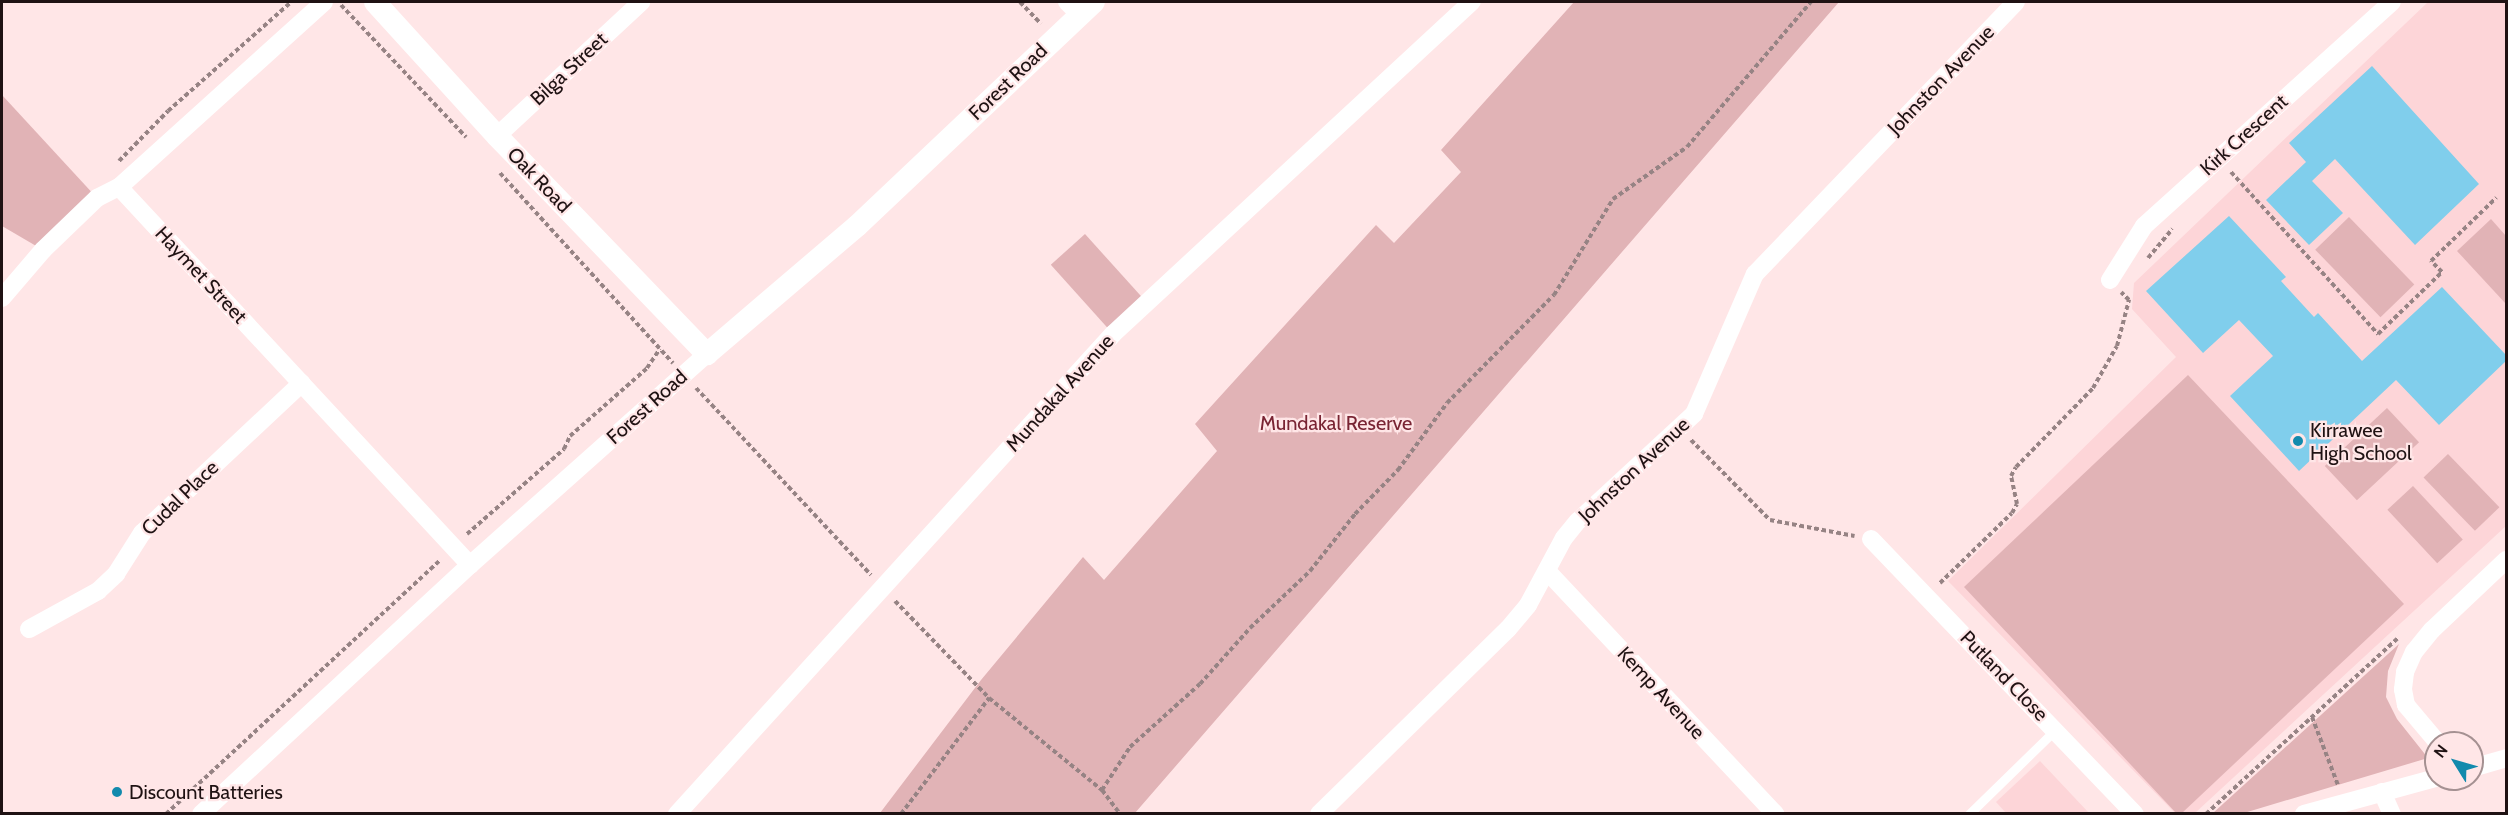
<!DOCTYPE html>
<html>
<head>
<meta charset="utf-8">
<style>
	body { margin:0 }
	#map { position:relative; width:2508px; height:815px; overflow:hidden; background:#ffe6e7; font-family:Cabin,sans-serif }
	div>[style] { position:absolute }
	.built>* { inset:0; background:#fdd5d8 }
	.green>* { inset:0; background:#e1b3b6; transform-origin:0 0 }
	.building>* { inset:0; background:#80ceec }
	.path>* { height:4px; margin-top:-2px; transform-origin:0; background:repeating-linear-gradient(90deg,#968384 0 4.5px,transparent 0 7.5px) }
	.service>* { height:9px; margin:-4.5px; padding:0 4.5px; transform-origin:4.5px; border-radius:4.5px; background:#fff }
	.minor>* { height:18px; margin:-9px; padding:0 9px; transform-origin:9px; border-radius:9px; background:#fff }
	.tertiary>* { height:22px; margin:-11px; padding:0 11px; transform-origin:11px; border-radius:11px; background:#fff }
	.dots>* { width:16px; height:16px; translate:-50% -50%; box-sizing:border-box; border:3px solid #ffe6e7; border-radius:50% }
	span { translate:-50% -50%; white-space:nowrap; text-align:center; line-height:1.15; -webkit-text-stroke:4.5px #ffe6e7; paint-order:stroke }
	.street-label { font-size:20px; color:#1f1213 }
	.park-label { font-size:20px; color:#792433 }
	.poi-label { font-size:20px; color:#1f1213 }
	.left { translate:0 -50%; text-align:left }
	.frame { position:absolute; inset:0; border:3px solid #1f1213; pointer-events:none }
	.north { position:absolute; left:2424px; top:731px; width:60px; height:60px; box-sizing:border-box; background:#ffe6e7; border:2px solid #a59192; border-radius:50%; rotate:307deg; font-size:16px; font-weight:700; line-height:24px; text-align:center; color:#1f1213 }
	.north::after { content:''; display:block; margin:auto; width:21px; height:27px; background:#128aad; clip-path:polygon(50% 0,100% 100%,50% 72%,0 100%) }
</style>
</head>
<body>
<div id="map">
	<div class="built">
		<i style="clip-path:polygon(2428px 2px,2506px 2px,2506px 526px,2195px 813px,2175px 813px,1948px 581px,2176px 357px,2132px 309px,2134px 283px)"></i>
		<i style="clip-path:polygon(2040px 761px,2089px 813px,2006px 813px,1996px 802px)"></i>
	</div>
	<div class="green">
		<i style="clip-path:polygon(1574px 2px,1839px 2px,1135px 813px,880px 813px,981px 680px,1083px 557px,1104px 580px,1217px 451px,1195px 424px,1376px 225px,1394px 243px,1461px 172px,1441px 150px)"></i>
		<i style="clip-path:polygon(2px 95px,97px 198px,43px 250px,2px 226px)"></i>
		<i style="left:2349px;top:217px;width:94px;height:47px;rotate:46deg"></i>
		<i style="clip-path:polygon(2491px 219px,2506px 236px,2506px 304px,2457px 251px)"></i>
		<i style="left:1085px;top:234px;width:92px;height:46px;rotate:48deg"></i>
		<i style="clip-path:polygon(2188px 375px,2404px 604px,2182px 813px,2177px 814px,1964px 587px)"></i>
		<i style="left:2387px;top:408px;width:47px;height:85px;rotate:47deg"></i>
		<i style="left:2448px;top:454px;width:74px;height:34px;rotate:46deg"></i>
		<i style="left:2413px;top:486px;width:73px;height:35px;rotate:47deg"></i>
		<i style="clip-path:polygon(2399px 644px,2388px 671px,2386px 697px,2397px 719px,2428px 758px,2244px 813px,2213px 813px)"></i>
	</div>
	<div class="building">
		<i style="clip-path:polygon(2372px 66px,2479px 184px,2415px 245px,2335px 159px,2312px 181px,2343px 213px,2309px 245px,2266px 200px,2306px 162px,2289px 143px)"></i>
		<i style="clip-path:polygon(2229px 216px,2286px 277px,2281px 281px,2314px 317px,2318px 313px,2362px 361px,2442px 287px,2506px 355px,2506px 361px,2439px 425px,2396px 380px,2299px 471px,2230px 396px,2273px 356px,2239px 320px,2203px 353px,2146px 291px)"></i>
	</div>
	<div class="path">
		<i style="left:1020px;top:2px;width:30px;rotate:46deg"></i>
		<i style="left:341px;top:5px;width:182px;rotate:46.6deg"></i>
		<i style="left:119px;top:161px;width:70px;rotate:-45.6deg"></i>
		<i style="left:168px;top:111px;width:164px;rotate:-41.5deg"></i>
		<i style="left:2231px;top:172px;width:219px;rotate:47.8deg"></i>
		<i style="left:2378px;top:334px;width:89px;rotate:-44.1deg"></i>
		<i style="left:2442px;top:272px;width:16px;rotate:-135deg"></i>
		<i style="left:2431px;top:261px;width:91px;rotate:-44.1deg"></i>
		<i style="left:500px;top:173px;width:257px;rotate:47.7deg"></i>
		<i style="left:2148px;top:258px;width:38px;rotate:-50deg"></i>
		<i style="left:696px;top:388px;width:256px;rotate:46.9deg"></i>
		<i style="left:1691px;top:440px;width:112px;rotate:45.4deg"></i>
		<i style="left:1770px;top:520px;width:86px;rotate:10.7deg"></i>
		<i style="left:467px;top:534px;width:129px;rotate:-41.2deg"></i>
		<i style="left:564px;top:449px;width:14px;rotate:-65deg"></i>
		<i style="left:570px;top:436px;width:103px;rotate:-41.4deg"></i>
		<i style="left:647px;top:368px;width:23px;rotate:-56deg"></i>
		<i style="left:1940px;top:583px;width:100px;rotate:-44.2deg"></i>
		<i style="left:2012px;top:513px;width:10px;rotate:-61deg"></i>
		<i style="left:2017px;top:504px;width:29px;rotate:-102deg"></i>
		<i style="left:2011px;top:476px;width:10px;rotate:-61deg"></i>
		<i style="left:2016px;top:467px;width:110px;rotate:-45.7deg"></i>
		<i style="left:2093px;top:388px;width:48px;rotate:-60.3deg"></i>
		<i style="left:2117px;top:346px;width:48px;rotate:-75.4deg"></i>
		<i style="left:2129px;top:300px;width:11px;rotate:-135deg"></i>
		<i style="left:895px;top:601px;width:135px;rotate:45.9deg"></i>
		<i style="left:989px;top:698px;width:146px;rotate:39.2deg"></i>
		<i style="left:1102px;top:790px;width:30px;rotate:53deg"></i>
		<i style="left:2312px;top:717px;width:73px;rotate:69.1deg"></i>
		<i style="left:1102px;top:790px;width:51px;rotate:-56.9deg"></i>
		<i style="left:1130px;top:747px;width:94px;rotate:-42deg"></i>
		<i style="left:1200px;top:684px;width:75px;rotate:-48.2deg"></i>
		<i style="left:1250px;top:628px;width:83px;rotate:-43.5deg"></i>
		<i style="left:1310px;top:571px;width:73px;rotate:-51.7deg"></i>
		<i style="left:1355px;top:514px;width:62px;rotate:-45.7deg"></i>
		<i style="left:1398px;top:470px;width:83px;rotate:-53.8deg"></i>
		<i style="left:1447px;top:403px;width:152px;rotate:-45.3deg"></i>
		<i style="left:1554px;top:295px;width:113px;rotate:-58.4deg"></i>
		<i style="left:1613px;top:199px;width:90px;rotate:-35.1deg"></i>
		<i style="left:1687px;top:147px;width:191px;rotate:-49.5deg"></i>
		<i style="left:166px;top:814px;width:374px;rotate:-42.8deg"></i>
		<i style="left:901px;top:814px;width:146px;rotate:-52.8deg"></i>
		<i style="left:2206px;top:814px;width:260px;rotate:-42.5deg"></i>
	</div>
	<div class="service">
		<i style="left:1969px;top:814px;width:122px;rotate:-44.3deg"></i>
	</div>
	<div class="minor">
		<i style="left:324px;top:2px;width:276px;rotate:137.9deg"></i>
		<i style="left:119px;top:187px;width:516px;rotate:47.12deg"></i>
		<i style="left:1067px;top:2px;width:18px;rotate:45deg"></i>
		<i style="left:497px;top:136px;width:197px;rotate:-42.9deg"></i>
		<i style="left:2110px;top:280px;width:64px;rotate:-57.8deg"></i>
		<i style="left:2144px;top:226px;width:334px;rotate:-42.1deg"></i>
		<i style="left:2px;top:298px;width:63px;rotate:-49.5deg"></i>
		<i style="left:43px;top:250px;width:75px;rotate:-43.9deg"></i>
		<i style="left:97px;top:198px;width:25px;rotate:-27deg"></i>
		<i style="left:1871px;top:539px;width:381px;rotate:46.2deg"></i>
		<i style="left:1548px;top:572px;width:332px;rotate:46.8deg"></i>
		<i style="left:29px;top:629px;width:79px;rotate:-28.8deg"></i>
		<i style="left:98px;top:591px;width:25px;rotate:-43deg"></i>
		<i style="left:116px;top:574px;width:49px;rotate:-57.6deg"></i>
		<i style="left:142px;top:533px;width:219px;rotate:-43.2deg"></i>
		<i style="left:2438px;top:743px;width:50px;rotate:-130.1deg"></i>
		<i style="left:2406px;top:705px;width:16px;rotate:-101deg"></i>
		<i style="left:2403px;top:689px;width:17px;rotate:-83deg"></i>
		<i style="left:2405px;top:672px;width:22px;rotate:-66deg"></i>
		<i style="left:2414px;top:652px;width:28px;rotate:-51deg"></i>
		<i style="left:2432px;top:630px;width:102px;rotate:-43.4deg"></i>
		<i style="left:2472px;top:768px;width:35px;rotate:-16deg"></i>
		<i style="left:2382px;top:792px;width:24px;rotate:66deg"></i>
		<i style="left:201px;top:814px;width:367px;rotate:-42.8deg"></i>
		<i style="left:470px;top:565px;width:317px;rotate:-41.7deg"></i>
		<i style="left:677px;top:814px;width:648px;rotate:-47.75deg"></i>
		<i style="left:1113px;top:334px;width:489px;rotate:-42.8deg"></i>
		<i style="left:1319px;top:814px;width:264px;rotate:-44.4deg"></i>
		<i style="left:1508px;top:629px;width:31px;rotate:-50deg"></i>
		<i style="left:1528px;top:605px;width:76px;rotate:-61.8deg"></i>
		<i style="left:1564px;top:538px;width:22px;rotate:-51deg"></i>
		<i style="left:1578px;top:521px;width:158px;rotate:-42.7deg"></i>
		<i style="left:1694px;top:414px;width:153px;rotate:-66.5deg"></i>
		<i style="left:1755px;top:274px;width:377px;rotate:-46.2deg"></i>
		<i style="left:2304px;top:814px;width:137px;rotate:-15.3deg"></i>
	</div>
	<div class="tertiary">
		<i style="left:375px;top:2px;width:181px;rotate:47.7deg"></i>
		<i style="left:497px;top:136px;width:303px;rotate:46.1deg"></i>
		<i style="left:707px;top:354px;width:197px;rotate:-40.5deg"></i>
		<i style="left:857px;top:226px;width:326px;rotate:-43.4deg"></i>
	</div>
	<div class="dots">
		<i style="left:2298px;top:441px;background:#128aad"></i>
		<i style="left:117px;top:792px;background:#128aad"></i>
	</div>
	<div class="street-label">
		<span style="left:569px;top:69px;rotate:-43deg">Bilga Street</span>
		<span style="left:1941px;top:80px;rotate:-46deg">Johnston Avenue</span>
		<span style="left:1008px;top:82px;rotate:-44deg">Forest Road</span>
		<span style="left:2244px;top:135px;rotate:-42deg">Kirk Crescent</span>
		<span style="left:539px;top:180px;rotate:46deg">Oak Road</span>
		<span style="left:201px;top:275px;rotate:47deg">Haymet Street</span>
		<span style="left:1060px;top:393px;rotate:-48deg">Mundakal Avenue</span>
		<span style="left:647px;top:407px;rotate:-42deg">Forest Road</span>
		<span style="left:1634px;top:470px;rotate:-43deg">Johnston Avenue</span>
		<span style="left:180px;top:498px;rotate:-44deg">Cudal Place</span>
		<span style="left:2004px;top:676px;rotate:46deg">Putland Close</span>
		<span style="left:1661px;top:693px;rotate:47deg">Kemp Avenue</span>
	</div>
	<div class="park-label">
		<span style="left:1336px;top:423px">Mundakal Reserve</span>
	</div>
	<div class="poi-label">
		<span class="left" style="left:2310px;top:442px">Kirrawee<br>High School</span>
		<span class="left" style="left:129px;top:792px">Discount Batteries</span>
	</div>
	<div class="frame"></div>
	<div class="north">N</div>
</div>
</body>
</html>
